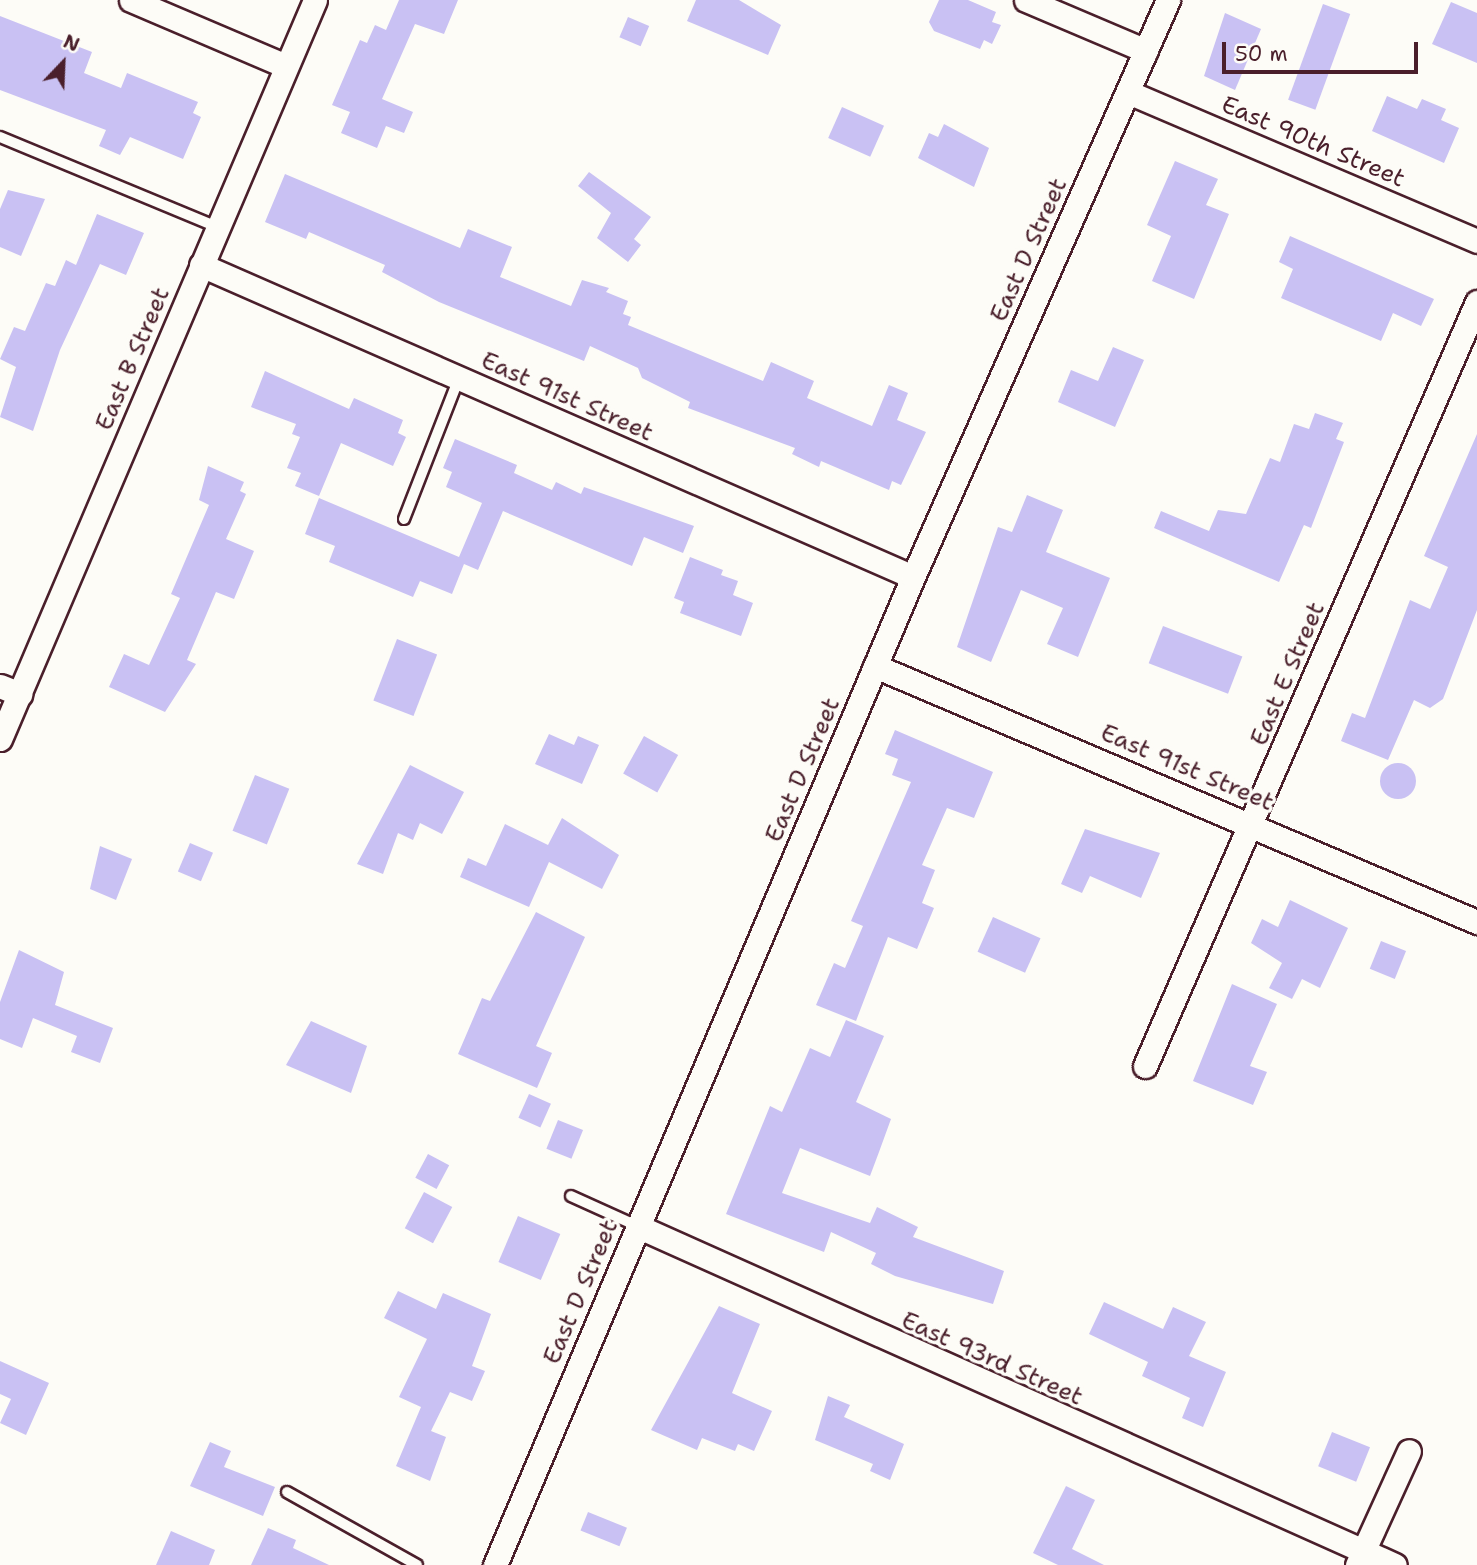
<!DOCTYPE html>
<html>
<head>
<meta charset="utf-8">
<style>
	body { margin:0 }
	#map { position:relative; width:1477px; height:1565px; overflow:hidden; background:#fdfcf7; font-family:"Shantell Sans",sans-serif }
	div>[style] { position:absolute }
	.building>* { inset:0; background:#c9c1f3; transform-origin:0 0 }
	.round { border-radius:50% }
	.roads { filter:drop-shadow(2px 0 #4a1f2b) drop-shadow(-2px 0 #4a1f2b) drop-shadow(0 2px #4a1f2b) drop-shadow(0 -2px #4a1f2b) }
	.lane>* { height:10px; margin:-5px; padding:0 5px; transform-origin:5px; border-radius:5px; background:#fdfcf7 }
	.street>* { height:23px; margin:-11.5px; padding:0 11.5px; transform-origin:11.5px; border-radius:11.5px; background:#fdfcf7 }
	span { translate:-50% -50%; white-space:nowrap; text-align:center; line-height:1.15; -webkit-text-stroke:7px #fdfcf7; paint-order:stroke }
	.street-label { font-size:24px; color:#4a1f2b }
	.north { position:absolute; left:28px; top:28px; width:70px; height:70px; -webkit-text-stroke:5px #fdfcf7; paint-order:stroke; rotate:23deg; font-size:19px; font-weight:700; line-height:28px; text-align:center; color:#4a1f2b }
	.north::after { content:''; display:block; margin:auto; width:24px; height:32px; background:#4a1f2b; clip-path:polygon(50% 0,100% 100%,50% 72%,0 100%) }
	.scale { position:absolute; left:1222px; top:42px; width:196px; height:32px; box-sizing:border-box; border:4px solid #4a1f2b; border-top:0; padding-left:9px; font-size:21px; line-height:24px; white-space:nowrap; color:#4a1f2b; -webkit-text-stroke:5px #fdfcf7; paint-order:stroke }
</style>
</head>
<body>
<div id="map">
	<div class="building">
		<i style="clip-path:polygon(399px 0,458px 0,444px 34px,415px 24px,382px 99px,413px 112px,404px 133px,386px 126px,377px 148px,341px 133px,350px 112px,332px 105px,360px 40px,367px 43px,375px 25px,386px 30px)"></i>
		<i style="clip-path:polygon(696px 0,739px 0,781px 25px,768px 55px,687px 21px)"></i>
		<i style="clip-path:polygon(939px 0,968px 0,996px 12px,992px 22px,1001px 25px,992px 44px,984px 40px,980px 49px,934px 31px,929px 22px)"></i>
		<i style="clip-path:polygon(1451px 2px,1477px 13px,1477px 63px,1432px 44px)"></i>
		<i style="left:1323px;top:4px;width:29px;height:102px;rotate:20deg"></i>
		<i style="clip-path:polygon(1225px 13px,1261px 29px,1235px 90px,1204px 76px)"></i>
		<i style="clip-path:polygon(0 16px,92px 52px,84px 73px,121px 88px,127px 73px,198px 102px,193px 113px,201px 117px,183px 159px,130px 137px,120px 155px,99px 146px,106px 130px,0 90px)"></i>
		<i style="left:628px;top:17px;width:23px;height:22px;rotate:23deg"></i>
		<i style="clip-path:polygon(1387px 96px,1417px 109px,1422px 99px,1446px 109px,1441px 120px,1459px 128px,1444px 163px,1372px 131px)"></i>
		<i style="left:842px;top:107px;width:46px;height:34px;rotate:24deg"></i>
		<i style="clip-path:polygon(944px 124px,989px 148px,974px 187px,918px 158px,929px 133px,938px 137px)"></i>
		<i style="clip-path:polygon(1175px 161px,1218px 179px,1206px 205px,1229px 214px,1194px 299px,1152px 281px,1171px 236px,1147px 225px)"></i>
		<i style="clip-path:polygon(589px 172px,651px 217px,634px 239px,641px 245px,628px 262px,597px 238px,611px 213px,578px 186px)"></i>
		<i style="clip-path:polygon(285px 174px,460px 248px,468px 229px,512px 247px,500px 277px,571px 306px,582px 280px,609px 288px,606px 292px,628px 301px,623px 314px,631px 317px,628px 325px,763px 381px,771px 362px,814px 381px,807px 398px,872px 426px,889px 385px,908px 393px,897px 420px,926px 432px,901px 485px,892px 481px,889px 490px,821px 461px,819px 467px,792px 454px,795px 448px,688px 408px,690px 402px,642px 378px,638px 368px,590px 346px,584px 361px,439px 302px,382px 272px,385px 265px,309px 232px,306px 239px,265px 222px)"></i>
		<i style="clip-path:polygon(8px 190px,45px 199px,21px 256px,0 247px,0 209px)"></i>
		<i style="clip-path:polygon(97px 214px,144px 233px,126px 275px,100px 264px,60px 350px,33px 431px,0 417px,16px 367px,0 359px,14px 327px,25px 331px,46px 283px,55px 286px,66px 260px,76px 265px)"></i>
		<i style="clip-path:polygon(1290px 236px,1434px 299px,1421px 326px,1393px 313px,1381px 341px,1281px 298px,1293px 269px,1279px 262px)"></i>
		<i style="clip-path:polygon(1113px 347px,1144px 360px,1115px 427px,1058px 402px,1071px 370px,1098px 381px)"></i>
		<i style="clip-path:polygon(265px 371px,349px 409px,354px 398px,403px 420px,398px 433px,406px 437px,393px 466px,341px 443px,319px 496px,295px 486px,301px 473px,287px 468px,300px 437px,292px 434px,296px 424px,251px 407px)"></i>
		<i style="clip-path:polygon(1315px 413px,1343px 423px,1336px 439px,1344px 442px,1311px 528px,1304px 525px,1279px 582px,1154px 528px,1161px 511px,1209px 531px,1218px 510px,1246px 514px,1270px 458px,1280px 462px,1294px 424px,1309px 429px)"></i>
		<i style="clip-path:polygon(1477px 434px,1477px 610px,1443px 699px,1430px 708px,1414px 700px,1388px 760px,1341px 741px,1352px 713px,1365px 718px,1410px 600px,1430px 609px,1448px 567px,1424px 556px)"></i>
		<i style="clip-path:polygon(455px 439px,517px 465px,514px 473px,552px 490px,556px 482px,581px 494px,584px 487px,694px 526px,683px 553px,644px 537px,632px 566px,503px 511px,478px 570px,464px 564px,452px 594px,420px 581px,413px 597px,329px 562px,335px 546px,305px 534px,319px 498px,459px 557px,482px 503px,446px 487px,452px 472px,443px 468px)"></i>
		<i style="clip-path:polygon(208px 466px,244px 482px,240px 491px,246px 494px,226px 539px,254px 551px,234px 599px,216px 592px,187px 660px,196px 664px,165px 712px,109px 687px,124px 654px,149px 665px,180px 598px,171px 594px,209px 505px,199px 500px)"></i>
		<i style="clip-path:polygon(1027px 495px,1063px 510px,1046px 552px,1110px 578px,1078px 657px,1047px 644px,1063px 608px,1021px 590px,991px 662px,957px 647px,998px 527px,1012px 532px)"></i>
		<i style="clip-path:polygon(690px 557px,723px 570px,721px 575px,738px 581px,733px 595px,753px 603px,741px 636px,680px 613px,684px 602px,674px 598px)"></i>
		<i style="left:1163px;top:626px;width:85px;height:40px;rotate:21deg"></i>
		<i style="left:397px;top:639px;width:43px;height:66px;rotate:21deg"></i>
		<i style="clip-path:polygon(895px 730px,993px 772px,974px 818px,947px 808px,922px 865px,935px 870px,922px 903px,934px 908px,917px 949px,888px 937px,856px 1021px,816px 1005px,834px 963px,845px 968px,863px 926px,851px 921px,911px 782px,892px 775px,898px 759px,885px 754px)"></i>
		<i style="clip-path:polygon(549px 734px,574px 745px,578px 736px,599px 745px,582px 784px,535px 764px)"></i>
		<i style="left:644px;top:736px;width:39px;height:43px;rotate:29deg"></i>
		<i class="round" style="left:1380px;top:763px;width:36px;height:36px"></i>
		<i style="clip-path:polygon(410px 765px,464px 792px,442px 834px,420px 823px,413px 840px,398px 833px,383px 874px,357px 864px)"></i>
		<i style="left:255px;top:775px;width:37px;height:60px;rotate:22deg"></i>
		<i style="clip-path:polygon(562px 818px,619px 855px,602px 889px,549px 862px,529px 907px,460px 877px,468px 858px,486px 866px,505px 824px,548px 845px)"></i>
		<i style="clip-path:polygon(1085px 829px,1160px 853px,1141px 898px,1090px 876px,1082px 893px,1061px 884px)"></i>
		<i style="left:190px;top:843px;width:25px;height:31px;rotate:23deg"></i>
		<i style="clip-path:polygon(100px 846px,132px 859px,116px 900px,90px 889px)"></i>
		<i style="clip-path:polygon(1290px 900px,1348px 928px,1320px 988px,1302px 979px,1292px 999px,1269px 988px,1282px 963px,1251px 943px,1262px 919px,1278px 927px)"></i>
		<i style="clip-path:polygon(536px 912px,585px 937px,536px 1046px,552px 1053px,537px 1088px,458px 1054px,482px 998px,490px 1001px)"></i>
		<i style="left:993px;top:917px;width:52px;height:38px;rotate:24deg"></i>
		<i style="left:1381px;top:941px;width:27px;height:30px;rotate:22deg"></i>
		<i style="clip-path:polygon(19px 950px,64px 972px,55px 1005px,113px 1028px,100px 1063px,71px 1052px,77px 1036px,33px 1018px,22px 1048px,0 1039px,0 1002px)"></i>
		<i style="clip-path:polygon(1232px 984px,1277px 1004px,1250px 1066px,1267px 1072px,1253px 1105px,1193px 1081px)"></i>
		<i style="clip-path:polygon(846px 1020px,884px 1036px,856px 1102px,891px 1119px,879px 1152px,870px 1176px,800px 1148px,782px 1193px,870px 1223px,877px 1207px,918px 1227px,913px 1237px,1004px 1271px,993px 1304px,895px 1276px,871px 1264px,876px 1253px,831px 1232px,824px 1252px,726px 1214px,770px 1106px,782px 1112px,810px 1048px,830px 1057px)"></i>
		<i style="clip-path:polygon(311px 1021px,367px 1046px,351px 1093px,286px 1065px)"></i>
		<i style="left:529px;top:1094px;width:24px;height:26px;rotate:24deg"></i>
		<i style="left:558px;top:1120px;width:27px;height:31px;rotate:22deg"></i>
		<i style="left:428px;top:1154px;width:24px;height:27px;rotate:28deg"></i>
		<i style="left:424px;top:1192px;width:32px;height:41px;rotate:28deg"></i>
		<i style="left:518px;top:1216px;width:46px;height:50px;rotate:23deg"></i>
		<i style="clip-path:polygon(398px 1291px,436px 1309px,443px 1293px,491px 1314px,472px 1366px,485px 1371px,472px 1401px,450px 1392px,431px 1431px,446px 1437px,430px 1481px,396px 1466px,421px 1407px,399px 1397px,427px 1339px,384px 1318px)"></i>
		<i style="clip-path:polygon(1104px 1302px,1163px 1329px,1173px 1307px,1206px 1322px,1189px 1356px,1226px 1372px,1203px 1427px,1182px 1418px,1190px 1398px,1142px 1376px,1148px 1362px,1089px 1334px)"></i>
		<i style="clip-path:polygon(719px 1306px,760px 1324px,732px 1393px,772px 1411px,754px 1451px,738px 1444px,735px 1451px,702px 1438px,697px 1450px,651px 1430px)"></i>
		<i style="clip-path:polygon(0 1361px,49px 1383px,26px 1435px,0 1423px,11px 1399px,0 1394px)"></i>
		<i style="clip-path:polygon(828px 1396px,850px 1405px,844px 1417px,904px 1444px,890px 1480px,870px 1471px,873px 1464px,815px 1440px)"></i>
		<i style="left:1332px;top:1432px;width:41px;height:37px;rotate:22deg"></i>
		<i style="clip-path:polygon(210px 1442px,231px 1451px,224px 1467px,275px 1487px,263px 1516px,190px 1486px)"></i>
		<i style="clip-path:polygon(1066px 1486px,1095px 1500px,1072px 1549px,1104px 1565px,1058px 1565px,1033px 1553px)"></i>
		<i style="left:588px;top:1512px;width:42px;height:20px;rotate:22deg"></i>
		<i style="clip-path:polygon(268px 1528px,296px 1540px,293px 1548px,329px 1565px,251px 1565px)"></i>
		<i style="clip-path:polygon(171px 1531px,215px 1550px,209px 1565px,156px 1565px)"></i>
	</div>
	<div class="roads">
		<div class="lane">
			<i style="left:0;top:137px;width:235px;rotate:22.5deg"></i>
			<i style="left:404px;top:519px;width:151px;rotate:-68.7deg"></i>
			<i style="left:571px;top:1196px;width:72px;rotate:24.4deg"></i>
			<i style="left:287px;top:1492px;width:149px;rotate:29.3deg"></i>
		</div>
		<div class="street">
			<i style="left:131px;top:0;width:168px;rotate:23.1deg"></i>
			<i style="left:1026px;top:0;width:130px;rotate:23deg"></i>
			<i style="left:1128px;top:92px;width:379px;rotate:23.1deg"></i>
			<i style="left:201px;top:265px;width:777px;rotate:23.66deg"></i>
			<i style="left:875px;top:666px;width:654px;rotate:23.04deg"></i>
			<i style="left:0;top:686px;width:22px;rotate:22deg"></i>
			<i style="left:0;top:739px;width:803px;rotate:-66.91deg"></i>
			<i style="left:1145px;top:1066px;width:833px;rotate:-66.51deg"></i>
			<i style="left:637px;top:1226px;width:830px;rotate:24.1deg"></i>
			<i style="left:495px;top:1565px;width:1073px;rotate:-67.07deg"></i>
			<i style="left:913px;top:577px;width:631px;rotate:-66.16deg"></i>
			<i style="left:1357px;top:1565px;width:125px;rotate:-65.5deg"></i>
		</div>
	</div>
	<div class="street-label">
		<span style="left:1313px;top:142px;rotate:23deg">East 90th Street</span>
		<span style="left:1029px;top:250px;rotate:-66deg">East D Street</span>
		<span style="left:133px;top:359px;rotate:-67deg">East B Street</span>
		<span style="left:567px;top:397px;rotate:24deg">East 91st Street</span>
		<span style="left:1288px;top:674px;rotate:-67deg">East E Street</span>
		<span style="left:1187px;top:768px;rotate:23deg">East 91st Street</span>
		<span style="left:803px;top:770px;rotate:-67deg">East D Street</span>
		<span style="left:581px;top:1292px;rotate:-67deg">East D Street</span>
		<span style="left:992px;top:1359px;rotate:24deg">East 93rd Street</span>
	</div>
	<div class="north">N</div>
	<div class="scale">50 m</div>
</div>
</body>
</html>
